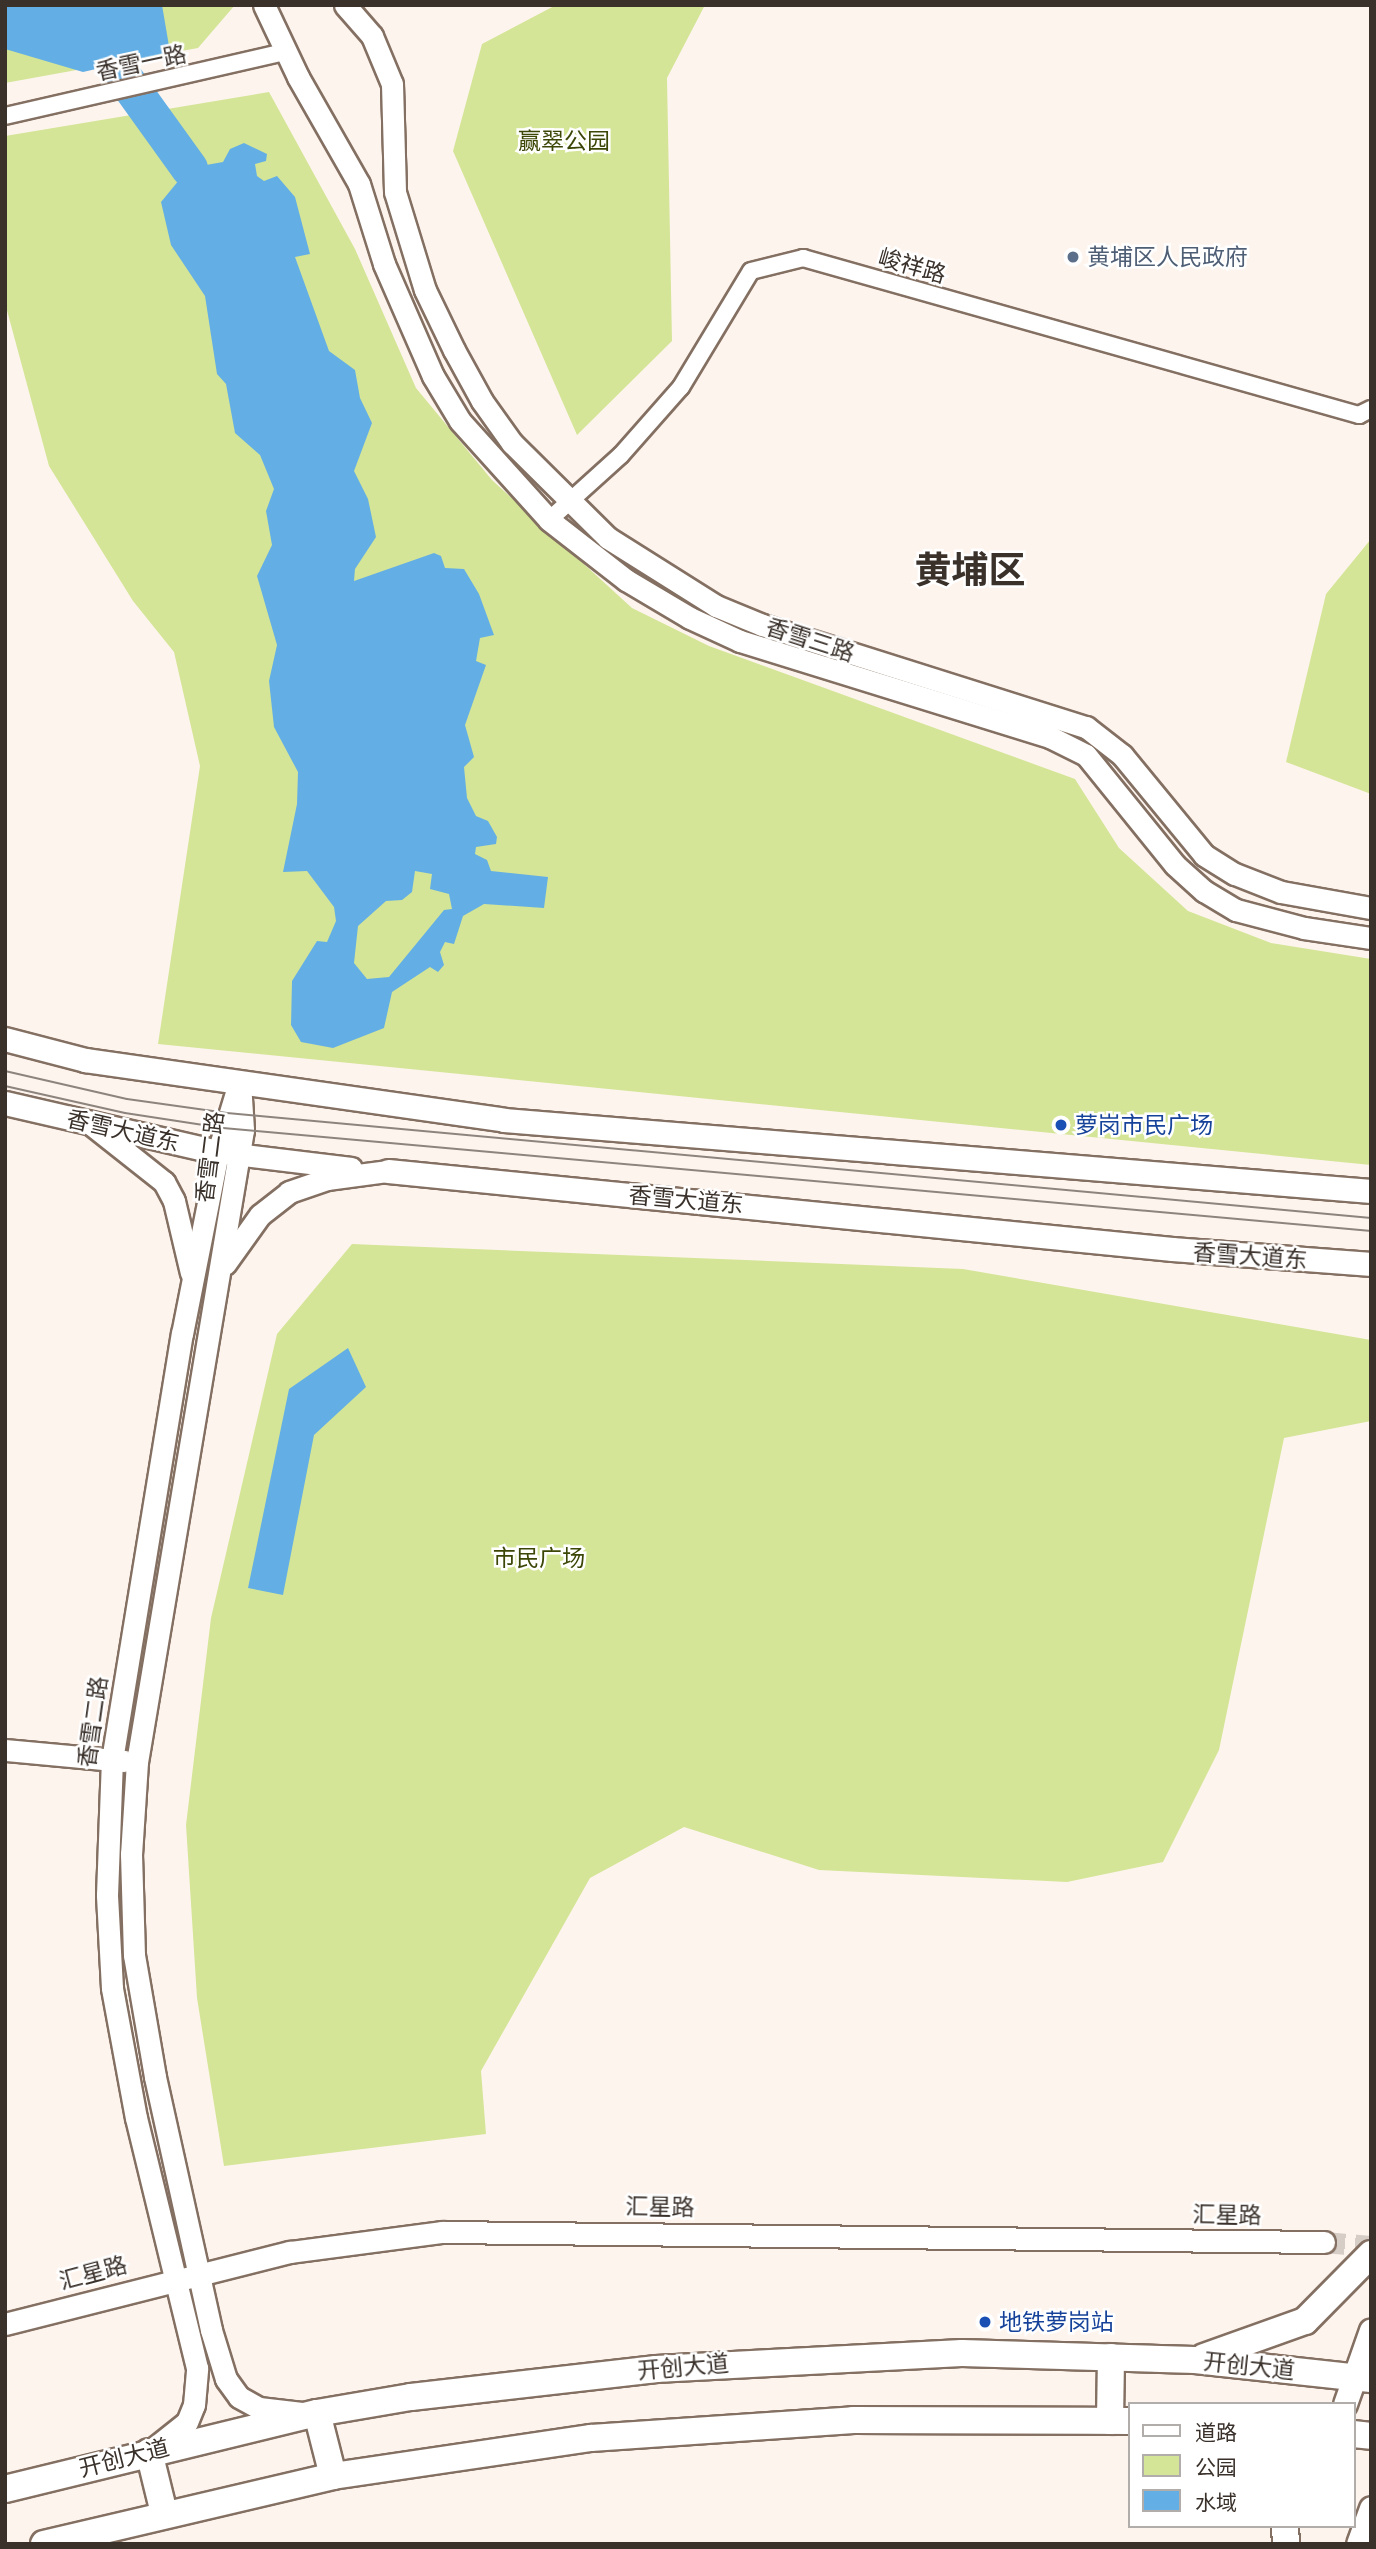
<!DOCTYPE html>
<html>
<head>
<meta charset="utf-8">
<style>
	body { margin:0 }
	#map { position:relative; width:1376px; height:2549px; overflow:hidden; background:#fef4ee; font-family:"Public Sans","Noto Sans SC",sans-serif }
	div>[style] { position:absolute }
	.green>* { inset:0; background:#d4e597 }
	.water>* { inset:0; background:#63afe5 }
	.river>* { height:37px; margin:-18.5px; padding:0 18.5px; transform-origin:18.5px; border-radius:18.5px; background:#63afe5 }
	.tertiary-tunnel>* { height:21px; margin-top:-10.5px; transform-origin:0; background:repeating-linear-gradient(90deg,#d7cdc7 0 21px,transparent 0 31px) }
	.roads { filter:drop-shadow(2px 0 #847062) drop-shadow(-2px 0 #847062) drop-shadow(0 2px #847062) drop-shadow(0 -2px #847062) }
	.minor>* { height:16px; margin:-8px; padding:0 8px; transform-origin:8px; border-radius:8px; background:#fff }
	.tertiary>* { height:21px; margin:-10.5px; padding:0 10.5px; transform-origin:10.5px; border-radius:10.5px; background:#fff }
	.secondary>* { height:23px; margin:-11.5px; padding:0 11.5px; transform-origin:11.5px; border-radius:11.5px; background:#fff }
	.primary>* { height:26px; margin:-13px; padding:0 13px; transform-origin:13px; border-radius:13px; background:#fff }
	.tram>* { height:2px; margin:-1px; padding:0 1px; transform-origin:1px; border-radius:1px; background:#8d847e }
	.dots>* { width:19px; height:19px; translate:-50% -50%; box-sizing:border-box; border:4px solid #fff; border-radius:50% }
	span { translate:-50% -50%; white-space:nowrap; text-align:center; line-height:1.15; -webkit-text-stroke:5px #fff; paint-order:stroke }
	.street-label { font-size:23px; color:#3a312b }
	.park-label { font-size:23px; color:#3c4606 }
	.service-label { font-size:23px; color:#4e5e75 }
	.left { translate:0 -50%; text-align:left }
	.transit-label { font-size:23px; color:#164399 }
	.town-label { font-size:37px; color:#3a312b; font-weight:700 }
	.frame { position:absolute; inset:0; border:7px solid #3a312b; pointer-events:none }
	.legend { position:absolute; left:1128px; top:2402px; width:228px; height:126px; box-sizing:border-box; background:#fff; border:2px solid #b0adaa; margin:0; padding:9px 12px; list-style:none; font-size:21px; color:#3a312b }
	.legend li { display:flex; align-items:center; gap:14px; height:35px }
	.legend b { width:35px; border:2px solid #b0adaa }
</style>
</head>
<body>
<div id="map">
	<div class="green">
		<i style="clip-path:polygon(5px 5px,235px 5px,198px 48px,5px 83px)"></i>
		<i style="clip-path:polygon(556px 5px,705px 5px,667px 78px,672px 341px,577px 435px,453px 151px,482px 44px)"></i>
		<i style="clip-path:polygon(269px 92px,355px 249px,416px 388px,492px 480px,632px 608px,709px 646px,1075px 779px,1119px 848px,1188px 911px,1271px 943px,1371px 959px,1371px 1165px,158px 1044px,200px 766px,174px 652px,133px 601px,49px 466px,5px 303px,5px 136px)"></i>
		<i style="clip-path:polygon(1371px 539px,1371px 794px,1286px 762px,1326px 594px)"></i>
		<i style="clip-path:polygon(352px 1244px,963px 1269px,1371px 1340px,1371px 1421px,1284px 1438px,1219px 1750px,1163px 1862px,1067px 1882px,819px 1870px,684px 1827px,590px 1878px,481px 2071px,486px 2134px,224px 2166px,197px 1998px,186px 1825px,211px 1618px,277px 1334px)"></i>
	</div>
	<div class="water">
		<i style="clip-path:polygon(5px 5px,162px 5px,170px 52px,83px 72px,5px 49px)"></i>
		<i style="clip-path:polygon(evenodd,244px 143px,267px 154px,266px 161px,255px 164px,257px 176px,264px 181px,277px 176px,295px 197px,310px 254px,295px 257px,329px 351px,355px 370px,360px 398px,372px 423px,354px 471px,368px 499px,376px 537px,355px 569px,354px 581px,434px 553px,441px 556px,445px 568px,464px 569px,479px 594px,494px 635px,480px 638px,476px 661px,486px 665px,465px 725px,474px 757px,464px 767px,467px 798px,476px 816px,488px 821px,497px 837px,496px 844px,476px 847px,475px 854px,487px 860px,491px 871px,548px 877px,544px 908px,484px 904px,463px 916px,454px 944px,445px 942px,440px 952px,444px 965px,438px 972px,430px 967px,392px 992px,384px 1028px,333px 1048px,301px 1042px,291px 1025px,292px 981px,317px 941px,327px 942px,336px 921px,334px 907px,307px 871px,283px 872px,297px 804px,298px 772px,274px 727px,269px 681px,277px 645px,257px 576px,272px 545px,266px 511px,274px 489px,260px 455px,235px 433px,226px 384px,217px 374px,205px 296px,171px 245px,161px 202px,189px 168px,223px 162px,230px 149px,244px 143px,415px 871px,432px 874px,430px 889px,449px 894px,452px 909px,444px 910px,389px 977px,367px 979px,354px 963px,358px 926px,386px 901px,402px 900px,412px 892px,415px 871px)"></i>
		<i style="clip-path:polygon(348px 1348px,366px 1387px,314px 1435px,283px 1595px,248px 1588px,289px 1389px)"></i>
	</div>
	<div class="river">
		<i style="left:115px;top:65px;width:127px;rotate:54.3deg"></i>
	</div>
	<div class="tertiary-tunnel">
		<i style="left:1324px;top:2242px;width:47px;rotate:4.9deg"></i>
	</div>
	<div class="roads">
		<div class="minor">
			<i style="left:5px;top:116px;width:287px;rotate:-12.9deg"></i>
			<i style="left:549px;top:520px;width:97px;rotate:-42.1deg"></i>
			<i style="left:621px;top:455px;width:91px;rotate:-48.6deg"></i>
			<i style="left:681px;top:387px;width:135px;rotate:-58.9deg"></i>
			<i style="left:751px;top:271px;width:54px;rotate:-14deg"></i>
			<i style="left:803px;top:258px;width:578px;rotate:15.77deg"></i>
			<i style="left:1359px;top:415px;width:13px;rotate:-27deg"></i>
		</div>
		<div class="tertiary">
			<i style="left:264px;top:5px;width:80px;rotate:64.7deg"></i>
			<i style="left:298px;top:77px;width:123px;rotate:60.3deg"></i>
			<i style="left:359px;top:184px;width:84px;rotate:72.6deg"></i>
			<i style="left:384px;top:264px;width:122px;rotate:66.4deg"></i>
			<i style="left:433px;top:376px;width:52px;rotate:59deg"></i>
			<i style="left:460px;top:421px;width:133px;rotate:48deg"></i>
			<i style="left:549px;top:520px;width:98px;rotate:37.9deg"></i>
			<i style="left:626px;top:580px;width:74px;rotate:30.7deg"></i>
			<i style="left:690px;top:618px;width:55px;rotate:24.7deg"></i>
			<i style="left:740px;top:641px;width:325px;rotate:17.2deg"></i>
			<i style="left:1050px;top:737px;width:40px;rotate:26.6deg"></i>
			<i style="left:1086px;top:755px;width:141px;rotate:51deg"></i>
			<i style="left:1175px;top:865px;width:39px;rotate:42deg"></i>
			<i style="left:1204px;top:891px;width:37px;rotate:31deg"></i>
			<i style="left:1236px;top:910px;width:70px;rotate:14.8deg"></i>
			<i style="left:1304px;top:928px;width:68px;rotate:8.5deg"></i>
			<i style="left:345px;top:5px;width:41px;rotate:48.9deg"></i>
			<i style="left:372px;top:36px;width:52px;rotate:67.4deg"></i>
			<i style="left:392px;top:84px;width:108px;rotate:88.4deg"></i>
			<i style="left:395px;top:192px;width:102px;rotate:73deg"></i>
			<i style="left:425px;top:290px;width:67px;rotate:64.2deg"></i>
			<i style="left:454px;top:350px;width:58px;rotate:61.2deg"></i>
			<i style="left:482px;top:401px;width:52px;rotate:54.5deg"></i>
			<i style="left:512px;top:443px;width:135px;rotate:44.7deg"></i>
			<i style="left:608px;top:538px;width:128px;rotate:32.2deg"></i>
			<i style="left:716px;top:606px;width:50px;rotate:22.4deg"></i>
			<i style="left:762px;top:625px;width:340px;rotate:17.5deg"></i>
			<i style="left:1086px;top:727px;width:46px;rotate:37.9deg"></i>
			<i style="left:1122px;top:755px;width:129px;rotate:50.6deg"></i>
			<i style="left:1204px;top:855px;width:36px;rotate:32deg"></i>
			<i style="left:1235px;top:874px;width:49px;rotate:21.4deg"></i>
			<i style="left:1281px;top:892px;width:91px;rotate:10.1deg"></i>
			<i style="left:240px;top:1082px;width:48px;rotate:86.4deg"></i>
			<i style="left:243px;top:1130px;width:641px;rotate:99.52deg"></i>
			<i style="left:137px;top:1762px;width:92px;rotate:93.7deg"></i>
			<i style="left:131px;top:1854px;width:101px;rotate:88.3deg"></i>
			<i style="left:134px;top:1955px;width:124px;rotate:80.2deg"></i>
			<i style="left:155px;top:2077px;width:259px;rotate:77.5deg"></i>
			<i style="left:211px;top:2330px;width:51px;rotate:73deg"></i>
			<i style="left:226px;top:2379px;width:22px;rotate:54deg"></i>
			<i style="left:239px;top:2397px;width:23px;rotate:29deg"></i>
			<i style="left:259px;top:2408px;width:43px;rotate:6.6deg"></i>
			<i style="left:92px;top:1125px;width:92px;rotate:38.4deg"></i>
			<i style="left:164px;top:1182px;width:21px;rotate:62deg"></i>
			<i style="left:174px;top:1201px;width:74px;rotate:76.7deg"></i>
			<i style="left:227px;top:1153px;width:125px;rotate:6.9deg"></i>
			<i style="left:225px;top:1264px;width:60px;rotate:-54.5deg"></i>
			<i style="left:260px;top:1215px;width:37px;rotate:-38deg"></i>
			<i style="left:289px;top:1192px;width:40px;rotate:-18.9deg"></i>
			<i style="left:327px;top:1179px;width:62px;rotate:-7.5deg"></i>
			<i style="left:5px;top:1750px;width:120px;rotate:5.3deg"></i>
			<i style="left:5px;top:2324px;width:294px;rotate:-14.2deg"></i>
			<i style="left:290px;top:2252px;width:153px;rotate:-7.5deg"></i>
			<i style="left:442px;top:2232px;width:882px;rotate:0.65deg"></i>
			<i style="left:153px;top:2449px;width:43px;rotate:-38.5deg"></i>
			<i style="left:187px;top:2422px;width:18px;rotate:-68deg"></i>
			<i style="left:194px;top:2405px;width:37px;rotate:-85deg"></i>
			<i style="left:197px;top:2368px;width:257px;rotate:-103.7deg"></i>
			<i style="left:136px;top:2118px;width:132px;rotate:-100.5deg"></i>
			<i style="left:112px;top:1988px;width:93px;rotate:-93.1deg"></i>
			<i style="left:107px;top:1895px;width:135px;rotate:-87.9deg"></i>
			<i style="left:112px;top:1760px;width:432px;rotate:-80.7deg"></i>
			<i style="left:182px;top:1334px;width:186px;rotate:-78.8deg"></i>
			<i style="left:218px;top:1152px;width:72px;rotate:-73.1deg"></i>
		</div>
		<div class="secondary">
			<i style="left:5px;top:1039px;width:83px;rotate:14.7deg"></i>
			<i style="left:85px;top:1060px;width:423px;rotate:8.1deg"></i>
			<i style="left:504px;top:1120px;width:870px;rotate:4.68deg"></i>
			<i style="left:5px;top:1103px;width:219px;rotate:13deg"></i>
			<i style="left:388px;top:1171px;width:788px;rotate:5.68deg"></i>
			<i style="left:1172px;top:1249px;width:200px;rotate:4.3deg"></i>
			<i style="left:1345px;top:2404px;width:78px;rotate:-70.6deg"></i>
			<i style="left:1358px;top:2544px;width:38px;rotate:-70deg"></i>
		</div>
		<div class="primary">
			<i style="left:1204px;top:2357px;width:107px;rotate:-19.6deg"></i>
			<i style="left:1305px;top:2321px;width:94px;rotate:-45.4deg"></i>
			<i style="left:317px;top:2413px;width:65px;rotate:75.7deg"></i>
			<i style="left:1110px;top:2421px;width:64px;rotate:-89.1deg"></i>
			<i style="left:1353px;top:2434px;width:18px;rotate:6deg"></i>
			<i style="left:149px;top:2452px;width:63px;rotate:76.2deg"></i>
			<i style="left:5px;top:2489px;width:321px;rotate:-13.7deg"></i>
			<i style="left:317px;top:2413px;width:95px;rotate:-9.7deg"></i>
			<i style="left:411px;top:2397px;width:247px;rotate:-6.5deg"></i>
			<i style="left:656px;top:2369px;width:306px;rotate:-3deg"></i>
			<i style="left:962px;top:2353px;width:233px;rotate:1.7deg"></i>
			<i style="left:1195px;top:2360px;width:177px;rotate:6.2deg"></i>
			<i style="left:1285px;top:2526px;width:18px;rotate:87deg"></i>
			<i style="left:44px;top:2544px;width:297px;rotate:-13.2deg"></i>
			<i style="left:333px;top:2476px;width:261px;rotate:-8.4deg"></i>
			<i style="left:591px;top:2438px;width:263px;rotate:-3.9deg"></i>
			<i style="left:853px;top:2420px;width:276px;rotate:0.2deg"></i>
		</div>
	</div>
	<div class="tram">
		<i style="left:5px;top:1071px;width:125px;rotate:12.9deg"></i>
		<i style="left:127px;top:1099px;width:101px;rotate:8deg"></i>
		<i style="left:227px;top:1113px;width:1149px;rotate:5.24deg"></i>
		<i style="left:5px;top:1086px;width:123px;rotate:12.7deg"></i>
		<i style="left:125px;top:1113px;width:99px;rotate:8.7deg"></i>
		<i style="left:223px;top:1128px;width:1153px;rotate:5.13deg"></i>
	</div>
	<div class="dots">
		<i style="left:1073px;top:257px;background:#5c6f8a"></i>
		<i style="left:1061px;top:1125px;background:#1a4fb4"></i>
		<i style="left:985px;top:2322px;background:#1a4fb4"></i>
	</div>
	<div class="street-label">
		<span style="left:141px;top:63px;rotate:-12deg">香雪一路</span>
		<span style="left:912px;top:266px;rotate:16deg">峻祥路</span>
		<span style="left:810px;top:640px;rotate:18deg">香雪三路</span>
		<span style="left:123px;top:1131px;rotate:13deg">香雪大道东</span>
		<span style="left:210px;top:1157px;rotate:-83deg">香雪二路</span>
		<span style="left:686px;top:1200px;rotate:5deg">香雪大道东</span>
		<span style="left:1250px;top:1256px;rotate:4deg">香雪大道东</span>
		<span style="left:93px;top:1722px;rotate:-82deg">香雪二路</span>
		<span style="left:660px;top:2207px;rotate:1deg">汇星路</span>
		<span style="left:1227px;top:2215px;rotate:1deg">汇星路</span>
		<span style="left:93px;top:2273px;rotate:-15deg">汇星路</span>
		<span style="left:1249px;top:2366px;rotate:6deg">开创大道</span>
		<span style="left:683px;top:2367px;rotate:-5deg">开创大道</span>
		<span style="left:124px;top:2458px;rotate:-14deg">开创大道</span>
	</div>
	<div class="park-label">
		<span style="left:564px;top:141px">赢翠公园</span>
		<span style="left:539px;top:1558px">市民广场</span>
	</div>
	<div class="service-label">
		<span class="left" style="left:1087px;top:257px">黄埔区人民政府</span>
	</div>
	<div class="transit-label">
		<span class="left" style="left:1075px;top:1125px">萝岗市民广场</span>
		<span class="left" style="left:999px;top:2322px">地铁萝岗站</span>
	</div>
	<div class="town-label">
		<span style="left:970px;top:570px">黄埔区</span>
	</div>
	<div class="frame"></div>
	<ul class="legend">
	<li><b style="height:9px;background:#fff"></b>道路</li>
	<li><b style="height:19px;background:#d4e597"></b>公园</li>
	<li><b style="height:19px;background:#63afe5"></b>水域</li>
	</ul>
</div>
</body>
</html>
